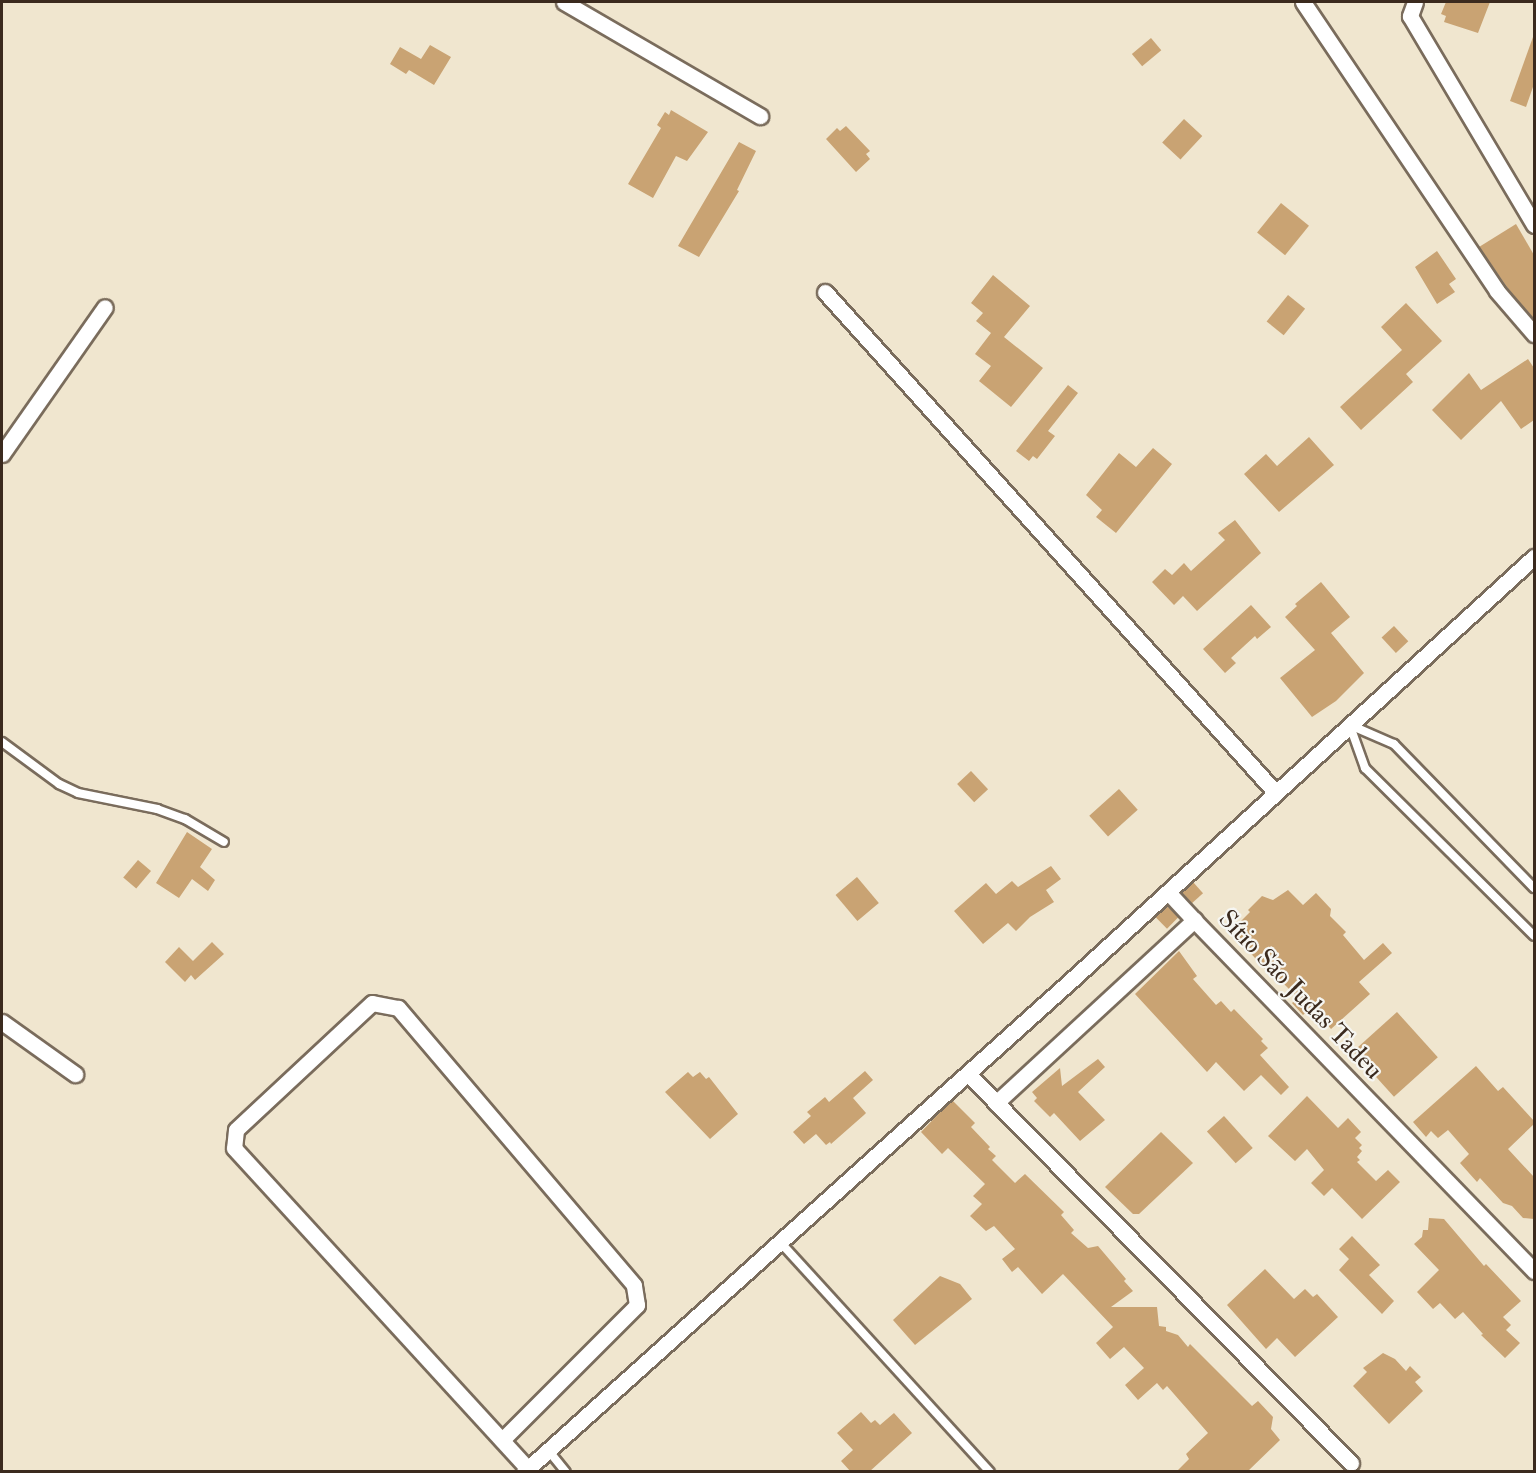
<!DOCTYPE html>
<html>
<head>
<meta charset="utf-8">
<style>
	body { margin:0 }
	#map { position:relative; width:1536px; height:1473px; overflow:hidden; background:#f0e6cf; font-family:"IM FELL Double Pica",serif }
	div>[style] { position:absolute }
	.building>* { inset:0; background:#c9a373; transform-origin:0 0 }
	.roads { filter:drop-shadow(2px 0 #7a6c5c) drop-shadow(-2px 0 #7a6c5c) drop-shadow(0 2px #7a6c5c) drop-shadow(0 -2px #7a6c5c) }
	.service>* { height:8px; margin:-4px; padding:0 4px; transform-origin:4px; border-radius:4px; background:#fff }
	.minor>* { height:15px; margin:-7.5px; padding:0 7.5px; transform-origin:7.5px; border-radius:7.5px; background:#fff }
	span { translate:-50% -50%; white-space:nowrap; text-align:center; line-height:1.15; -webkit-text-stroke:4.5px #f6f6f2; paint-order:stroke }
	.street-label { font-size:26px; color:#3b2a1e }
	.frame { position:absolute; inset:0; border:3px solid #3b2a1e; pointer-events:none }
</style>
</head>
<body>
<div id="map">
	<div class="building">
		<i style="clip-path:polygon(1446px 2px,1490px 2px,1478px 33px,1444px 22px,1446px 16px,1441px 14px)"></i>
		<i style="clip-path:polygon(1533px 37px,1534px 84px,1526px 107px,1510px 101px)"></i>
		<i style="left:1151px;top:38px;width:16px;height:25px;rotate:50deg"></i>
		<i style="clip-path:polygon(430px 45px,451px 57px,434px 85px,409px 70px,406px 74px,390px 64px,400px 47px,421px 59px)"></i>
		<i style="clip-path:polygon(671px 110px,708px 132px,687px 161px,676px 156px,653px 198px,628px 184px,661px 128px,657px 125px,665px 112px,669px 115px)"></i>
		<i style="left:1184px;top:119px;width:25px;height:32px;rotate:43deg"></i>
		<i style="clip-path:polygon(846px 126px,870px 151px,866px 154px,870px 159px,856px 172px,826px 139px,837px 128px,840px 131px)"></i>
		<i style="clip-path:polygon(739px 142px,756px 151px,737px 190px,739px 191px,699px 257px,678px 246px)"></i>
		<i style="left:1281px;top:203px;width:36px;height:38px;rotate:39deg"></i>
		<i style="clip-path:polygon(1516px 224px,1534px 255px,1534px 320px,1509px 290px,1479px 247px)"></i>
		<i style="clip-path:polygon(1437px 251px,1456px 279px,1449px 284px,1455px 292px,1437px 304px,1415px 267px)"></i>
		<i style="clip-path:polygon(993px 275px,1030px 306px,1004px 337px,1043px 368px,1011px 407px,979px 381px,991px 366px,975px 354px,991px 333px,976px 321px,983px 313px,971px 303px)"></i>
		<i style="left:1288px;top:295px;width:22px;height:34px;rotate:39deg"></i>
		<i style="clip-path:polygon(1406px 303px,1442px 341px,1406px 374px,1413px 382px,1361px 430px,1340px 407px,1402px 350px,1381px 327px)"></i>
		<i style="clip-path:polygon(1528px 359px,1534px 368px,1534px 420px,1521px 429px,1501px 401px,1461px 440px,1432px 410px,1469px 373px,1481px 390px)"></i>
		<i style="clip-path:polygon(1068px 385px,1078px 393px,1048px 431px,1055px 436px,1037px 459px,1033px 456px,1029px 461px,1016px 451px)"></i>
		<i style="clip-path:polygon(1309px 437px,1334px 465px,1279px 512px,1244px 474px,1266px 454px,1277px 466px)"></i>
		<i style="clip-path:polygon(1153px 448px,1172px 464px,1116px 533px,1096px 517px,1102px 510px,1086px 495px,1119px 453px,1136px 467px)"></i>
		<i style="clip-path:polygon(1235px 520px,1261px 553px,1197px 611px,1183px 596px,1174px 605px,1152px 582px,1165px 569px,1172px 575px,1184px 563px,1191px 571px,1225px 540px,1218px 533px)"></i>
		<i style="clip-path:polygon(1321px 582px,1350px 617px,1331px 633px,1364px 673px,1336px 701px,1312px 717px,1280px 678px,1315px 650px,1285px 617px,1297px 606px,1295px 604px)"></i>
		<i style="clip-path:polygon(1251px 605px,1271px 627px,1257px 639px,1255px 636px,1231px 658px,1236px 663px,1225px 673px,1203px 649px)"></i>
		<i style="left:1394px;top:626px;width:21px;height:17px;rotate:47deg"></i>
		<i style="left:971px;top:771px;width:25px;height:19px;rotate:47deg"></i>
		<i style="left:1119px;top:789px;width:28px;height:40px;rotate:48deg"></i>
		<i style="clip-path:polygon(187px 832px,212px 849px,200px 867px,215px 880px,208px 891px,192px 879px,179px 898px,156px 883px)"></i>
		<i style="left:138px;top:860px;width:17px;height:23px;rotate:40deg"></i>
		<i style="clip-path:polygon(1051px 866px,1061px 879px,1046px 890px,1054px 902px,1030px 917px,1016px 931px,1008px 923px,983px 944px,954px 911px,986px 883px,996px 894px,1012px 881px,1018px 887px)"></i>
		<i style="left:857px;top:877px;width:34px;height:28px;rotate:50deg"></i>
		<i style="left:1193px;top:882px;width:15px;height:15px;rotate:48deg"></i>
		<i style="clip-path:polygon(1288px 890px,1303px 905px,1316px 893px,1331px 909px,1330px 916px,1346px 932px,1343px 935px,1364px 960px,1383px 943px,1392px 953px,1359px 982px,1370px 994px,1331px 1029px,1321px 1018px,1318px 1021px,1308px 1010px,1303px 1015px,1292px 1003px,1298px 998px,1268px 968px,1266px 970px,1233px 934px,1240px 927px,1238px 924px,1250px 912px,1248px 910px,1262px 896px,1273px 900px)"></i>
		<i style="left:1167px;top:906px;width:16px;height:16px;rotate:45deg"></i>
		<i style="clip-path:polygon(212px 942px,224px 954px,195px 980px,191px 975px,185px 982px,165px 962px,179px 947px,193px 961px)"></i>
		<i style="clip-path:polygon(1179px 951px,1197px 976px,1193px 979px,1216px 1005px,1221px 1001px,1231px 1012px,1234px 1009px,1263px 1039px,1261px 1041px,1268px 1048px,1260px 1055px,1289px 1087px,1281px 1095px,1261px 1075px,1244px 1091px,1216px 1062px,1207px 1072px,1135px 994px)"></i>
		<i style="left:1397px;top:1012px;width:61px;height:59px;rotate:48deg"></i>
		<i style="clip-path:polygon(1098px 1059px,1105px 1067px,1078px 1092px,1105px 1120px,1080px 1141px,1054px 1113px,1050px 1117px,1034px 1101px,1037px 1098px,1032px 1092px,1060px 1068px,1062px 1086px)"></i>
		<i style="clip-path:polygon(1476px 1066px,1498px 1091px,1503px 1087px,1534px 1121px,1534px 1124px,1508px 1149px,1534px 1177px,1534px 1219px,1523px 1218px,1512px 1206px,1503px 1203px,1480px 1178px,1477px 1182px,1460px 1163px,1469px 1154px,1448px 1130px,1438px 1138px,1431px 1131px,1426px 1137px,1413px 1122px)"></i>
		<i style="clip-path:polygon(865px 1071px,873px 1080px,853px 1098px,866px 1113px,864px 1115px,831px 1144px,830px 1142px,826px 1145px,816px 1134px,804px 1144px,793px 1132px,811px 1116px,807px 1112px,825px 1097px,829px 1102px)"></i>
		<i style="clip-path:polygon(688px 1072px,693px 1077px,700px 1072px,706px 1079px,709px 1077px,738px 1114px,710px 1139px,665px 1092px)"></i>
		<i style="clip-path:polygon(1307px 1096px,1338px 1128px,1348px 1118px,1361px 1132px,1355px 1138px,1362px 1145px,1359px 1148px,1362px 1151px,1357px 1157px,1360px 1160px,1357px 1162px,1376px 1181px,1388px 1170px,1400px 1182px,1362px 1219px,1332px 1188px,1324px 1196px,1311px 1183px,1324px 1170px,1307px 1149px,1295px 1161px,1268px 1136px)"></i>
		<i style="clip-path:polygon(952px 1100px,975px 1123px,971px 1127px,990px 1147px,988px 1149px,996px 1156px,992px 1160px,1015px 1183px,1025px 1174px,1064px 1212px,1061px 1215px,1074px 1230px,1071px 1233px,1088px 1248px,1098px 1246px,1126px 1279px,1124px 1281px,1133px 1291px,1111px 1307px,1157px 1307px,1159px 1326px,1166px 1327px,1166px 1331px,1178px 1335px,1188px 1347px,1190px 1344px,1252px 1406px,1258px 1401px,1273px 1417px,1271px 1429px,1280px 1440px,1247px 1472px,1176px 1472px,1189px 1459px,1186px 1454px,1208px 1433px,1167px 1386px,1163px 1390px,1157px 1383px,1138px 1400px,1125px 1385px,1144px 1368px,1124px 1347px,1110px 1359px,1096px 1343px,1113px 1327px,1063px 1274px,1042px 1294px,1018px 1267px,1012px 1272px,1002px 1259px,1015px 1249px,994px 1226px,986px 1231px,970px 1216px,982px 1204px,973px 1196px,985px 1184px,948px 1148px,942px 1154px,921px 1132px)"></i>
		<i style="left:1224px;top:1116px;width:43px;height:23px;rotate:48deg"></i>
		<i style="clip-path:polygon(1161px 1132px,1193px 1163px,1139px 1214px,1133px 1214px,1105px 1187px)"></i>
		<i style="clip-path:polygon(1429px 1218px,1444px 1219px,1484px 1266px,1486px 1264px,1521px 1301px,1503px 1317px,1511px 1325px,1506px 1330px,1520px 1343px,1505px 1358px,1481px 1335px,1483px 1334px,1463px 1312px,1455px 1319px,1440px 1303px,1433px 1309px,1417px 1292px,1439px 1270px,1414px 1244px,1422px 1237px,1423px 1230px,1428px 1230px)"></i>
		<i style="clip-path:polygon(1352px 1236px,1380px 1265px,1369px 1275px,1394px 1301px,1382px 1314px,1339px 1270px,1349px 1259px,1339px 1249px)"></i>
		<i style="clip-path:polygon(1265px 1269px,1294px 1299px,1305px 1289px,1313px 1297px,1317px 1294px,1338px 1317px,1295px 1357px,1277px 1338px,1266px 1349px,1227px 1305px)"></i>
		<i style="clip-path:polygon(940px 1276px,960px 1284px,972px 1299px,915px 1345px,893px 1320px)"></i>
		<i style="clip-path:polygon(1383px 1353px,1395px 1359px,1406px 1371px,1410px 1366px,1421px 1377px,1415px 1382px,1423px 1391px,1389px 1424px,1353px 1386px,1367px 1372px,1363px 1368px)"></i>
		<i style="clip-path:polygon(861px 1412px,871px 1423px,875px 1420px,880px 1425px,894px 1413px,912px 1433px,869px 1472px,851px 1472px,841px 1461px,853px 1450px,837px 1433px)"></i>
	</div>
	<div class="roads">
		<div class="service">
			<i style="left:1350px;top:725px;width:48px;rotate:23.4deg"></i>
			<i style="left:1394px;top:744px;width:201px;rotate:45.8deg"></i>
			<i style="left:1350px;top:726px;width:45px;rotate:70.3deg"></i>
			<i style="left:1365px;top:768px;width:238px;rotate:44.8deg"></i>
			<i style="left:2px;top:742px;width:71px;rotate:36.4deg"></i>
			<i style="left:59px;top:784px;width:21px;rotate:25deg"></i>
			<i style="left:78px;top:793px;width:81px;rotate:11.4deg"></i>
			<i style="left:157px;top:809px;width:30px;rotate:20deg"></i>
			<i style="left:185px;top:819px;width:45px;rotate:30.5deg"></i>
			<i style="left:780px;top:1242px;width:311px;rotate:47.6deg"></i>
			<i style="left:548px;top:1450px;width:28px;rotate:51deg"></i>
		</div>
		<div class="minor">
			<i style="left:564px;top:2px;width:227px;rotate:30.2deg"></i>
			<i style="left:1303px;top:2px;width:348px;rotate:56.1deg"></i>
			<i style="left:1497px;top:291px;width:57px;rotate:49.3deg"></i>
			<i style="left:1415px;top:2px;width:15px;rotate:110deg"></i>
			<i style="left:1410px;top:16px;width:243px;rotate:59.3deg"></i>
			<i style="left:825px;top:292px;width:674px;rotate:48.01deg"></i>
			<i style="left:2px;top:454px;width:179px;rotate:-55deg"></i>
			<i style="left:1168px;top:892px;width:38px;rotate:47deg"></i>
			<i style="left:2px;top:1022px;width:90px;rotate:35.5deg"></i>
			<i style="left:968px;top:1074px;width:546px;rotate:45.45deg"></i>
			<i style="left:996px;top:1103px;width:270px;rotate:-42.7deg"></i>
			<i style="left:1194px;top:920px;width:489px;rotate:45.9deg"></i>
			<i style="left:502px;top:1440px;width:191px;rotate:-45deg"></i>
			<i style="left:637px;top:1305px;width:20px;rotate:-99deg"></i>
			<i style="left:634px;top:1285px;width:364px;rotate:-130.4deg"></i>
			<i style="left:398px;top:1008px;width:26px;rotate:-169deg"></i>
			<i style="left:372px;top:1003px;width:186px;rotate:137deg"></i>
			<i style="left:236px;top:1130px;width:18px;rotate:96deg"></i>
			<i style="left:234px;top:1148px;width:434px;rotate:47.5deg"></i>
			<i style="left:524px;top:1472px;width:730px;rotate:-41.95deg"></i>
			<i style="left:1067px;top:984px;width:633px;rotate:-42.44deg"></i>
		</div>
	</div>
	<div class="street-label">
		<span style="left:1300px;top:995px;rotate:46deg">Sítio São Judas Tadeu</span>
	</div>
	<div class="frame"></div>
</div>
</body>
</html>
